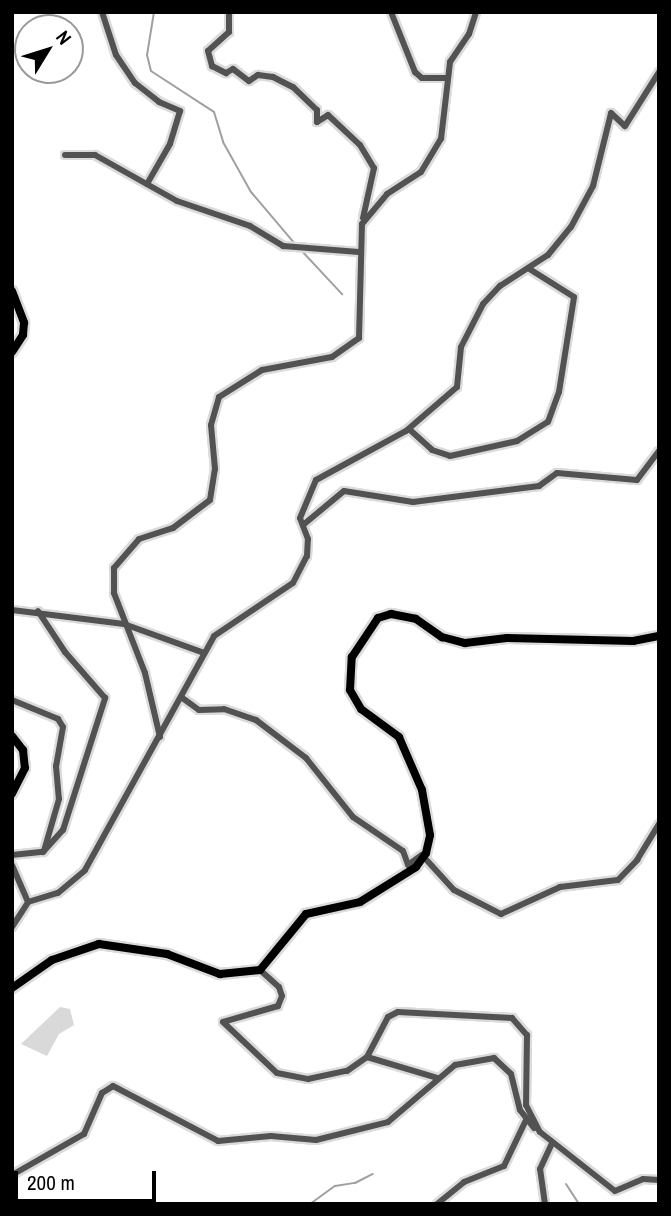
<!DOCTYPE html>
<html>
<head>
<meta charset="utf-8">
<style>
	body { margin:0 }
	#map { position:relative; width:671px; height:1216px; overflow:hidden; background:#fff; font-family:"Archivo Narrow",sans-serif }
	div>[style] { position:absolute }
	.green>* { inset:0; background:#d9d9d9 }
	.stream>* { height:2px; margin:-1px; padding:0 1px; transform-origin:1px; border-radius:1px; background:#a0a0a0 }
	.roads { filter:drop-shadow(2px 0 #dbdbdb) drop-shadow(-2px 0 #dbdbdb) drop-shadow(0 2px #dbdbdb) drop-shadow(0 -2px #dbdbdb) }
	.minor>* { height:6px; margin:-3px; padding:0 3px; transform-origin:3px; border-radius:3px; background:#525252 }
	.major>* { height:8px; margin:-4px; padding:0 4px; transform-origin:4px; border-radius:4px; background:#000 }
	span { translate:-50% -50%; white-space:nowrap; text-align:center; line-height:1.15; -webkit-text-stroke:6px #fff; paint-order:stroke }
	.frame { position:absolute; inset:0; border:14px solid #000; pointer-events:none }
	.north { position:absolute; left:14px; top:14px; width:70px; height:70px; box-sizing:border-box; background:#fff; border:2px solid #999; border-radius:50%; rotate:52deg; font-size:19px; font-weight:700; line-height:28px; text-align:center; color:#000 }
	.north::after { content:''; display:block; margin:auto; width:24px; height:32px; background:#000; clip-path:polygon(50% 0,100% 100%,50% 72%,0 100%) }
	.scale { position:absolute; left:14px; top:1171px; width:142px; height:32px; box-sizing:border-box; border:4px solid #000; border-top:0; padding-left:9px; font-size:21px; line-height:24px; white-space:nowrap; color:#000; -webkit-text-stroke:5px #fff; paint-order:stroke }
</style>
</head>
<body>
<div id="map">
	<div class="green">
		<i style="clip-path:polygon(60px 1007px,70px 1009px,74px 1025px,59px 1034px,47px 1056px,21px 1044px)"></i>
	</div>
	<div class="stream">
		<i style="left:154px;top:12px;width:44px;rotate:99.2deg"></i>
		<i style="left:147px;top:55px;width:16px;rotate:76deg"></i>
		<i style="left:151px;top:71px;width:75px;rotate:33.1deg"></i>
		<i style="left:214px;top:112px;width:31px;rotate:73deg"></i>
		<i style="left:223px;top:142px;width:57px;rotate:60.8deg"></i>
		<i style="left:251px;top:192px;width:70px;rotate:49.7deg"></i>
		<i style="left:300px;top:249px;width:62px;rotate:47deg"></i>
		<i style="left:566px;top:1184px;width:24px;rotate:57deg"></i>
		<i style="left:310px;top:1204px;width:31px;rotate:-36deg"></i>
		<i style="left:335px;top:1186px;width:20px;rotate:-9deg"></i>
		<i style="left:355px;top:1183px;width:20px;rotate:-27deg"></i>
	</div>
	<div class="roads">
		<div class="minor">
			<i style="left:102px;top:12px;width:45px;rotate:72deg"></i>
			<i style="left:116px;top:55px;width:34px;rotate:56deg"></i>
			<i style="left:135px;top:83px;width:31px;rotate:38deg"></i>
			<i style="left:159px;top:102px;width:23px;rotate:23deg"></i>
			<i style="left:180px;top:111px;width:34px;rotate:107deg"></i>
			<i style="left:170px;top:144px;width:46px;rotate:119.9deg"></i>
			<i style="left:229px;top:12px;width:20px;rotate:90deg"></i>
			<i style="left:229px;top:32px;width:28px;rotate:138deg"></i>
			<i style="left:208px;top:51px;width:16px;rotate:75deg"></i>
			<i style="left:212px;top:66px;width:16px;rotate:27deg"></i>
			<i style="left:226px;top:73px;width:8px;rotate:-30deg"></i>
			<i style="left:233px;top:69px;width:20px;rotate:37deg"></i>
			<i style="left:249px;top:81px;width:11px;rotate:-34deg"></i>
			<i style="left:258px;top:75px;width:15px;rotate:8deg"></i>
			<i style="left:273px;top:77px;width:22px;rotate:27deg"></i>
			<i style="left:293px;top:87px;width:33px;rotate:44deg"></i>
			<i style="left:317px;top:110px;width:12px;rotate:90deg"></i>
			<i style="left:317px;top:122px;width:13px;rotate:-32deg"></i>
			<i style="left:328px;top:115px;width:44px;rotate:43.2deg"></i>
			<i style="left:360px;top:145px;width:27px;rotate:59deg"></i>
			<i style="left:374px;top:168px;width:51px;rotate:102.4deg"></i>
			<i style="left:391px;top:12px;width:65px;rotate:68.2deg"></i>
			<i style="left:415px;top:72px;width:9px;rotate:41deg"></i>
			<i style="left:422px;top:78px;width:24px"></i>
			<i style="left:65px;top:155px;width:30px"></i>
			<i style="left:95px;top:155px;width:94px;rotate:29.3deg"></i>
			<i style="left:177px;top:201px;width:77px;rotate:18.9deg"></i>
			<i style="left:250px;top:226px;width:39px;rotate:31deg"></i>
			<i style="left:283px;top:246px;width:76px;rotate:4.5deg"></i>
			<i style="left:409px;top:429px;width:31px;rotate:42deg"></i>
			<i style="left:432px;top:450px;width:19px;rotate:18deg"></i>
			<i style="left:450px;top:456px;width:69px;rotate:-12.6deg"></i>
			<i style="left:517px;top:441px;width:36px;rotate:-32deg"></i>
			<i style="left:548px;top:422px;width:32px;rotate:-70deg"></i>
			<i style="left:559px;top:392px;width:96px;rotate:-81deg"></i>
			<i style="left:574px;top:297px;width:54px;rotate:-147.8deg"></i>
			<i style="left:303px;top:525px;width:53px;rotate:-39.7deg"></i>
			<i style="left:344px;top:491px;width:70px;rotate:9.1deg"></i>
			<i style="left:413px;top:502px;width:127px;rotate:-7.2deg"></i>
			<i style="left:539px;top:486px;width:22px;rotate:-36deg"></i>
			<i style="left:557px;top:473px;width:80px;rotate:5deg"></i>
			<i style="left:637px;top:480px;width:36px;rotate:-53deg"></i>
			<i style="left:12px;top:610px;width:113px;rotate:7.1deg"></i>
			<i style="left:124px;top:624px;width:85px;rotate:19.9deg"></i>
			<i style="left:181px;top:697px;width:22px;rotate:36deg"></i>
			<i style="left:199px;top:710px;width:25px;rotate:-2deg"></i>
			<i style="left:224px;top:709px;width:34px;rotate:19deg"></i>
			<i style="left:256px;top:720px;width:63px;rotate:37.2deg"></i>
			<i style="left:306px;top:758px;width:75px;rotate:51.5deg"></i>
			<i style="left:353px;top:817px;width:60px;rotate:34.2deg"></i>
			<i style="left:403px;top:851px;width:15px;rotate:70deg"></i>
			<i style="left:408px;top:865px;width:17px;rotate:-36deg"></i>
			<i style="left:422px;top:855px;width:47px;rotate:47.6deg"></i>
			<i style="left:454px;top:890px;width:53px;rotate:27.1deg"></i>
			<i style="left:501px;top:914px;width:65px;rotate:-24.6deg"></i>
			<i style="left:560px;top:887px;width:58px;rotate:-6.9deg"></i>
			<i style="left:618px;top:880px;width:28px;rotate:-46deg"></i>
			<i style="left:637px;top:860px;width:42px;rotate:-58.6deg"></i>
			<i style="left:12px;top:700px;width:50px;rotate:22.4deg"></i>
			<i style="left:58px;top:719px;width:9px;rotate:58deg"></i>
			<i style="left:63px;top:727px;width:40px;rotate:100deg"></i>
			<i style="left:56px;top:766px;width:33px;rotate:85deg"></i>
			<i style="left:59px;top:799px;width:54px;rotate:106.1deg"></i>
			<i style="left:160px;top:737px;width:66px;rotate:-103.2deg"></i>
			<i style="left:145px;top:673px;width:86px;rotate:-111.2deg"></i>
			<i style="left:114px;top:593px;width:25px;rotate:-90deg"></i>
			<i style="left:114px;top:568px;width:38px;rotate:-49deg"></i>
			<i style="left:139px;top:539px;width:36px;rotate:-18deg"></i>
			<i style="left:173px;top:528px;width:46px;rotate:-37.1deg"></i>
			<i style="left:210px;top:500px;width:31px;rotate:-81deg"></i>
			<i style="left:215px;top:469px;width:44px;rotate:-95.2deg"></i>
			<i style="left:211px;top:425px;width:29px;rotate:-74deg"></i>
			<i style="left:219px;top:397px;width:51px;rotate:-32.1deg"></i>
			<i style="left:262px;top:370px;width:71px;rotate:-10.5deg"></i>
			<i style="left:332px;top:357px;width:33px;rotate:-35deg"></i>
			<i style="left:359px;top:338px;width:114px;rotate:-88.5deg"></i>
			<i style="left:362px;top:224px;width:39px;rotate:-50deg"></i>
			<i style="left:387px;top:194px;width:40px;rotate:-32.9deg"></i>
			<i style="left:421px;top:172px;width:39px;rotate:-59deg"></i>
			<i style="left:441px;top:139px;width:78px;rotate:-83.3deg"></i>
			<i style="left:450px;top:62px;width:34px;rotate:-56deg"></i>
			<i style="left:469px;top:34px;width:23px;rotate:-72deg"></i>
			<i style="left:12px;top:855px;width:31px;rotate:-6deg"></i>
			<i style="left:43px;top:852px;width:30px;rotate:-48deg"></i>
			<i style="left:63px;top:830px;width:139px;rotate:-72.3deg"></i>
			<i style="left:105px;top:698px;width:61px;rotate:-131deg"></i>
			<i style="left:65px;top:652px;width:49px;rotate:-123.4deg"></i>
			<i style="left:12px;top:865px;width:40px;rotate:66.6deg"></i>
			<i style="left:12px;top:927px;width:30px;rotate:-57deg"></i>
			<i style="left:28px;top:902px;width:31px;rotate:-17deg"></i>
			<i style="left:58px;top:893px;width:35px;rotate:-40deg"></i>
			<i style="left:85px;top:870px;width:267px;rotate:-61.1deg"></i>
			<i style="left:214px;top:636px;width:95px;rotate:-33.9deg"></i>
			<i style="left:293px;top:583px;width:30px;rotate:-63deg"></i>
			<i style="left:307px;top:556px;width:17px;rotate:-87deg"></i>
			<i style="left:308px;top:539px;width:22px;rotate:-111deg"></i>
			<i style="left:300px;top:518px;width:41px;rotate:-67.2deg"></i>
			<i style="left:316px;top:480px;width:102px;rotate:-28.6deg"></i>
			<i style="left:406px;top:431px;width:67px;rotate:-40.8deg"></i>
			<i style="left:457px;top:387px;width:40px;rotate:-84.3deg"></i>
			<i style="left:461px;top:347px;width:48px;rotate:-62.9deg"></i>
			<i style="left:483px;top:304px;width:25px;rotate:-47deg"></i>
			<i style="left:500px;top:286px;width:57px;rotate:-32.9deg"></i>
			<i style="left:548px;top:255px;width:36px;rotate:-51deg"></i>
			<i style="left:571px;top:227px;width:47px;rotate:-61.8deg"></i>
			<i style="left:593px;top:186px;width:75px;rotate:-76.1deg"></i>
			<i style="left:611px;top:113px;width:19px;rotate:43deg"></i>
			<i style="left:625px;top:126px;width:64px;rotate:-57.8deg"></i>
			<i style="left:260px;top:970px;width:25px;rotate:42deg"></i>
			<i style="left:279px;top:987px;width:9px;rotate:72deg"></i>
			<i style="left:282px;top:996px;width:11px;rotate:112deg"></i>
			<i style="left:278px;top:1006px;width:57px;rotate:163.8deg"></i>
			<i style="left:223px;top:1022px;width:74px;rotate:43.4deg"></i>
			<i style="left:277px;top:1073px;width:32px;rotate:11deg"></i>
			<i style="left:308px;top:1079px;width:40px;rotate:-12deg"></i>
			<i style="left:347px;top:1071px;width:24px;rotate:-35deg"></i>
			<i style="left:367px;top:1057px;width:45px;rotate:-62.3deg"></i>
			<i style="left:388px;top:1017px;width:11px;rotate:-27deg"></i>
			<i style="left:398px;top:1012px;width:114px;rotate:3deg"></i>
			<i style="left:512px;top:1018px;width:23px;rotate:49deg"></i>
			<i style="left:527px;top:1035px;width:70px;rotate:90.8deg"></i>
			<i style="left:526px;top:1105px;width:30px;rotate:63deg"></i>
			<i style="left:540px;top:1132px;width:95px;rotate:38.2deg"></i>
			<i style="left:615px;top:1191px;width:30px;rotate:-23deg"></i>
			<i style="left:643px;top:1179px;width:16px;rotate:4deg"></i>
			<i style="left:367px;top:1057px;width:74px;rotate:16.5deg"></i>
			<i style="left:12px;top:1175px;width:83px;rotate:-29.7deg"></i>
			<i style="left:84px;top:1134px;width:45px;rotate:-66.3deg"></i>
			<i style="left:102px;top:1093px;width:13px;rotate:-32deg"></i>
			<i style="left:113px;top:1086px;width:119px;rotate:27.6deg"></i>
			<i style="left:218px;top:1141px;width:53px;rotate:-5.4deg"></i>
			<i style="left:271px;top:1136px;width:45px;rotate:5.1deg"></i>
			<i style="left:316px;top:1140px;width:74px;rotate:-14deg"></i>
			<i style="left:388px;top:1122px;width:88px;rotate:-40.4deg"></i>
			<i style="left:455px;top:1065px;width:40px;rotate:-10deg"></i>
			<i style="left:494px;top:1058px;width:23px;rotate:43deg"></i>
			<i style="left:511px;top:1074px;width:37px;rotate:76deg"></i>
			<i style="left:520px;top:1110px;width:23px;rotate:52deg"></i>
			<i style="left:437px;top:1204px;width:35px;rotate:-39deg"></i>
			<i style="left:464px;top:1182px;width:43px;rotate:-21.8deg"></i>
			<i style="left:504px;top:1166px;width:51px;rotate:-64.4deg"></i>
			<i style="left:545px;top:1204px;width:35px;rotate:-98deg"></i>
			<i style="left:540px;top:1169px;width:29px;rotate:-65deg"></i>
		</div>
		<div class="major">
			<i style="left:12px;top:291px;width:34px;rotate:69deg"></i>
			<i style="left:24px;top:323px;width:12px;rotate:95deg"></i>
			<i style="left:23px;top:335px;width:20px;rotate:123deg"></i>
			<i style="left:12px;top:736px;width:18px;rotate:52deg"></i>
			<i style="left:23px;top:750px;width:18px;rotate:84deg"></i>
			<i style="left:25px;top:768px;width:29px;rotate:117deg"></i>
			<i style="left:12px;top:988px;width:49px;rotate:-35deg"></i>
			<i style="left:52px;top:960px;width:50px;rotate:-18.8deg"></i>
			<i style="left:99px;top:944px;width:69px;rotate:8.4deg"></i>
			<i style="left:167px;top:954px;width:57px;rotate:20.7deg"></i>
			<i style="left:220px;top:974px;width:40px;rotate:-5.7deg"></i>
			<i style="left:260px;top:970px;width:72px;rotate:-50.6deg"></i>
			<i style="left:306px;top:914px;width:55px;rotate:-12.5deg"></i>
			<i style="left:360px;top:902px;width:66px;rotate:-32deg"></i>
			<i style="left:416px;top:867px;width:17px;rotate:-54deg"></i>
			<i style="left:426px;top:853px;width:18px;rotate:-77deg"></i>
			<i style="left:430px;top:835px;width:46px;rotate:-100.1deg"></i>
			<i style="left:422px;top:790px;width:58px;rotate:-113.5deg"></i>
			<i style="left:399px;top:737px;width:47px;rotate:-143.6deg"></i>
			<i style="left:361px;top:709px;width:22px;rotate:-120deg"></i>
			<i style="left:350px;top:690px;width:33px;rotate:-87deg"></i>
			<i style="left:352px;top:657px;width:47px;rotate:-56.3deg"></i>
			<i style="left:378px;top:618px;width:14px;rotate:-17deg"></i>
			<i style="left:391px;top:614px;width:25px;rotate:11deg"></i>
			<i style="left:416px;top:619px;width:32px;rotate:35deg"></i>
			<i style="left:442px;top:637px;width:24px;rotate:15deg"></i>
			<i style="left:465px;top:643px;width:42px;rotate:-6.8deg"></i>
			<i style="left:507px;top:638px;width:126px;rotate:1.4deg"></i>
			<i style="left:633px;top:641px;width:26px;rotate:-11deg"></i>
		</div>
	</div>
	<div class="frame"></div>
	<div class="north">N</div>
	<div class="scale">200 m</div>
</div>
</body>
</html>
